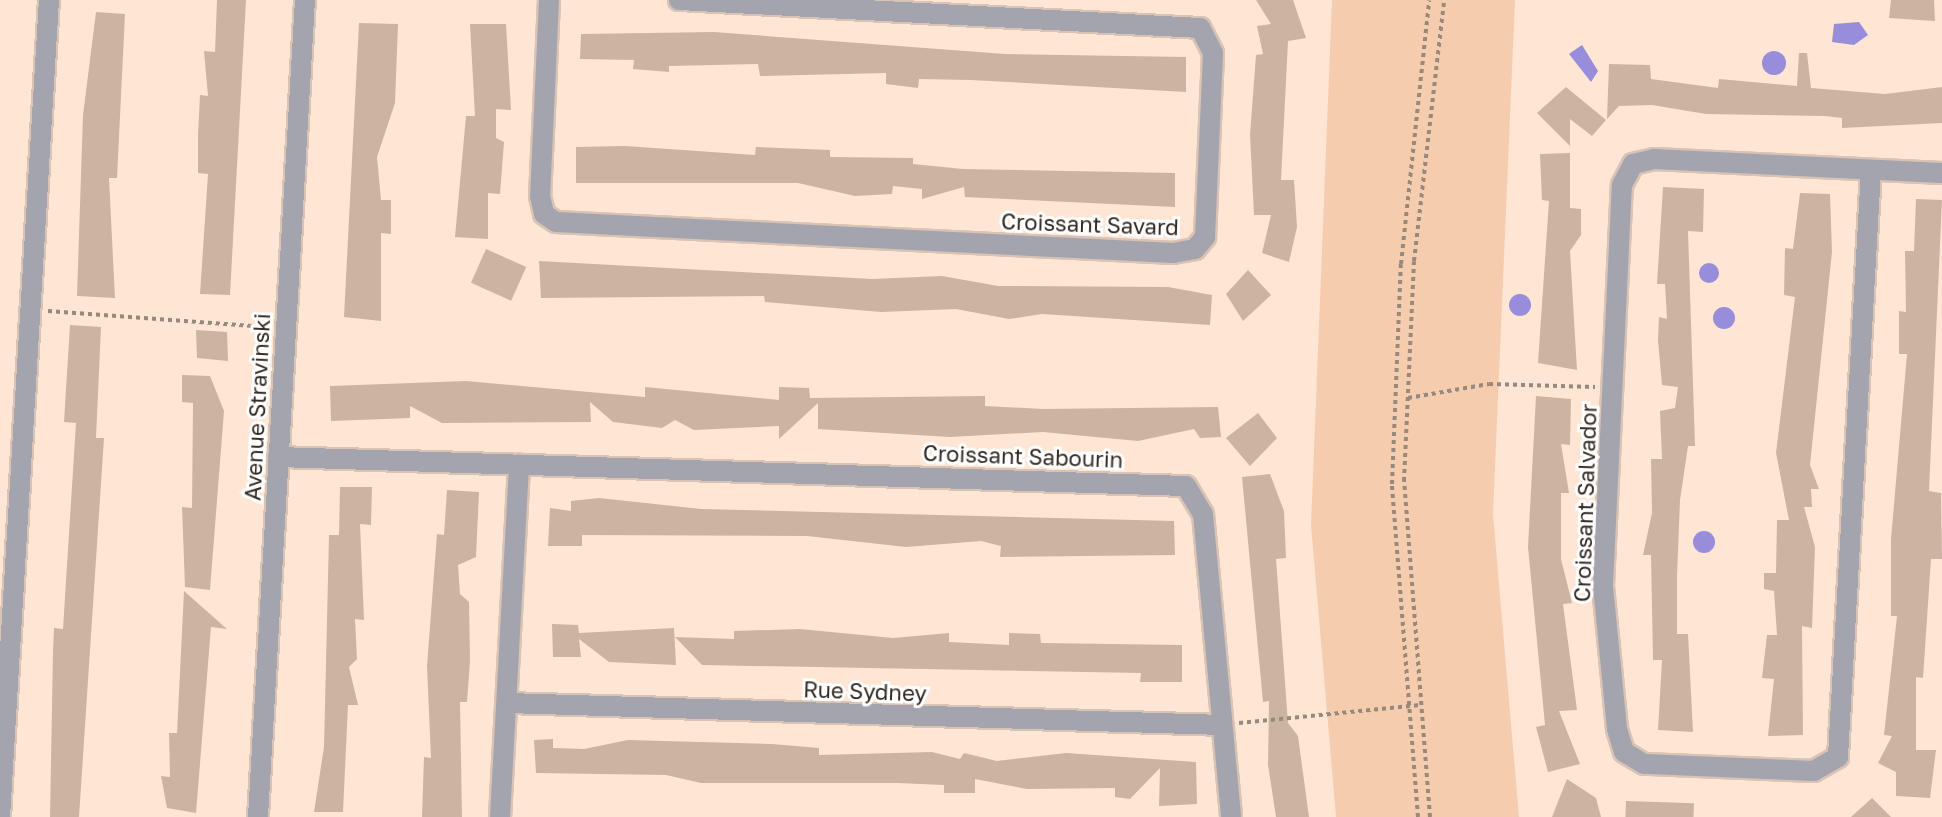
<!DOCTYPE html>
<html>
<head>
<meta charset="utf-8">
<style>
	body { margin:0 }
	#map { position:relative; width:1942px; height:817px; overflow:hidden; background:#fee5d4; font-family:"Golos Text",sans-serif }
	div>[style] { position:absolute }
	.green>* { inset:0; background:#f6ccaf }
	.water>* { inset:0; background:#978dda }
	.round { border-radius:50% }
	.building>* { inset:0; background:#ccb4a3; transform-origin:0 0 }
	.path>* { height:4px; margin-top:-2px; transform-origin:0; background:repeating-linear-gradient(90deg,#99887c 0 4px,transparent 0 8px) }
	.roads { filter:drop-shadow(2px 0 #d9c3b4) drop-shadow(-2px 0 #d9c3b4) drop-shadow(0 2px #d9c3b4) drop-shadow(0 -2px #d9c3b4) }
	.minor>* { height:20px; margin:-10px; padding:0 10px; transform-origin:10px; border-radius:10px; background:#a4a4af }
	span { translate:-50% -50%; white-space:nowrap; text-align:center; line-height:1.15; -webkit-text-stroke:6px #fff; paint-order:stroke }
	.street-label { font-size:22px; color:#322922 }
</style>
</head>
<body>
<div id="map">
	<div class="green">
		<i style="clip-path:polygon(1332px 0,1515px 0,1493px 514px,1519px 817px,1336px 817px,1311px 525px)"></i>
	</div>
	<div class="water">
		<i style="clip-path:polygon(1859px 22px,1868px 35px,1854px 45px,1832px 42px,1834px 24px)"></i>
		<i style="clip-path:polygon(1582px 45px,1598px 71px,1591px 82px,1569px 54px)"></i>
		<i class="round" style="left:1762px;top:51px;width:24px;height:24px"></i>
		<i class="round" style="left:1699px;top:263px;width:20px;height:20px"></i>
		<i class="round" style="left:1509px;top:294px;width:22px;height:22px"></i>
		<i class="round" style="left:1713px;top:307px;width:22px;height:22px"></i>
		<i class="round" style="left:1693px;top:531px;width:22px;height:22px"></i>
	</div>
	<div class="building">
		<i style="clip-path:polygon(217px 0,246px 0,230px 295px,200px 294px,208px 174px,198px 173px,198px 135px,200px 95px,208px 96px,204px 51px,215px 52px)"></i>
		<i style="clip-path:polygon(1256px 0,1293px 0,1306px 38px,1288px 41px,1281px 180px,1294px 180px,1297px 227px,1289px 262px,1262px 253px,1271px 215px,1254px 215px,1250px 135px,1256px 55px,1263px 54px,1257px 26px,1271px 24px)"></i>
		<i style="clip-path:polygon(1891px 0,1934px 0,1935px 21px,1889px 18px)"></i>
		<i style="clip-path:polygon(96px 12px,125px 14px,117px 178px,109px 178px,115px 298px,77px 296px,83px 115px)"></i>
		<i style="clip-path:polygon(359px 23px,398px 24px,395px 103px,377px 157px,381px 200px,391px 200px,391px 234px,381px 233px,381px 321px,344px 317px)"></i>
		<i style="clip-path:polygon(470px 24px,506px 24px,511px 110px,496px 109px,496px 138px,504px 142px,500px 194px,488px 193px,488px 239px,455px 237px,466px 116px,475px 116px)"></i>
		<i style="clip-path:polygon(714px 32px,1005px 54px,1186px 57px,1186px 92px,971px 80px,919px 79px,918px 88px,886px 84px,886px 73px,760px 76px,758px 64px,669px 66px,669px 72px,633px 69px,634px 60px,580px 59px,581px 34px)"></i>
		<i style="clip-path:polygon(1799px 53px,1807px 53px,1811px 88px,1885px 94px,1942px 87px,1942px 123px,1842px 128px,1842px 118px,1826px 116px,1706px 114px,1652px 105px,1619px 106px,1607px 119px,1609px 64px,1650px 65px,1651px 79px,1718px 88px,1719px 79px,1797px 86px)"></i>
		<i style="clip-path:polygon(1566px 87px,1606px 120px,1592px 136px,1570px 119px,1570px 146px,1537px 113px)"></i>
		<i style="clip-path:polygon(625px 146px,755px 155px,756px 147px,830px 150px,830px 157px,913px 158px,913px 164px,963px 169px,1175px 173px,1175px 207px,965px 197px,964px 187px,922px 199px,922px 189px,893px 186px,892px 194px,855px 196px,798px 183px,576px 183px,576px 147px)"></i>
		<i style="clip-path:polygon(1570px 153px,1570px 208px,1581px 209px,1581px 235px,1570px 251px,1577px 370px,1538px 363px,1549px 201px,1542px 200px,1540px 154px)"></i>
		<i style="clip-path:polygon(1663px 187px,1704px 189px,1703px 232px,1688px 231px,1695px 446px,1688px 446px,1680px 500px,1677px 577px,1677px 634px,1688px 634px,1693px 732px,1658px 730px,1662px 660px,1653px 660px,1651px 555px,1643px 555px,1652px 513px,1651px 459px,1662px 459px,1660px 411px,1675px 408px,1678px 387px,1662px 385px,1658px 340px,1659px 317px,1667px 319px,1665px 284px,1657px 284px)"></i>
		<i style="clip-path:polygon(1800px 193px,1830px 194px,1832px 252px,1810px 465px,1819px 489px,1811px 489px,1812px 507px,1804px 507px,1815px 547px,1812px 628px,1802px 626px,1803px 735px,1768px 736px,1774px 679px,1762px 678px,1767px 635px,1777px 635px,1774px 591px,1764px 589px,1764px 573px,1776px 573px,1777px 520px,1789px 520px,1776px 453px,1795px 297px,1784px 295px,1785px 248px,1793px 249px)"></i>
		<i style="clip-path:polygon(1916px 199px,1942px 200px,1929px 491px,1941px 493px,1942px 559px,1931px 559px,1923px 678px,1916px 677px,1916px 750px,1936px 750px,1930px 798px,1896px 796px,1896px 772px,1878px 763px,1892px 736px,1884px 735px,1897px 616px,1891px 616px,1891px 539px,1907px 354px,1899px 354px,1899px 311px,1906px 312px,1905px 251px,1914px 251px)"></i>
		<i style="left:486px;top:249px;width:44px;height:37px;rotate:24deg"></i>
		<i style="clip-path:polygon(539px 261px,872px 279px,942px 276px,998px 286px,1168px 287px,1212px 295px,1210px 325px,1042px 314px,1009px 319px,956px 309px,881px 312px,765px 302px,764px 296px,541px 298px)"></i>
		<i style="clip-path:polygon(1248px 270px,1271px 295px,1243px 321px,1226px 294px)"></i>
		<i style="clip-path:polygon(70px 325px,101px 327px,96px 438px,104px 438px,79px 817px,50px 817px,53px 651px,54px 628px,63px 629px,76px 423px,64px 422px)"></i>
		<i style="clip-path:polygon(196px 330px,227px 332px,228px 361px,197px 358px)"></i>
		<i style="clip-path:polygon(182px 375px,210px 376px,224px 411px,210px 590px,185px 587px,182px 507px,192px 508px,193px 403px,182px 402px)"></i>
		<i style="clip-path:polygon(466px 381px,645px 397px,645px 387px,779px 400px,779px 387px,809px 388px,810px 398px,985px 396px,985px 406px,1043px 409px,1218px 407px,1221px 437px,1200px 438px,1194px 429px,1138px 441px,1043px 432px,950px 437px,818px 429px,818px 403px,779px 439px,779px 426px,694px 430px,675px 420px,662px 428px,613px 422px,590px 402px,591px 422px,442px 423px,410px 406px,410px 418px,331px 421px,330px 386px)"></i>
		<i style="clip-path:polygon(1536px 396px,1571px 399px,1570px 445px,1561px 444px,1569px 493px,1561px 493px,1561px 559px,1572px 603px,1563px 604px,1577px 710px,1559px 711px,1580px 764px,1548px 772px,1536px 727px,1545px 725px,1528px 547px)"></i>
		<i style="clip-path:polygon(1258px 413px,1277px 438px,1250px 466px,1226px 438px)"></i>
		<i style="clip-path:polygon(1270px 474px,1284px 511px,1286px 558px,1276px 559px,1288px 723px,1298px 736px,1309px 817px,1276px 817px,1268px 765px,1269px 701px,1263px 702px,1242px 477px)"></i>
		<i style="clip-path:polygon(340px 487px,372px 487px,371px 525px,360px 524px,364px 620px,355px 619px,357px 659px,349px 667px,358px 705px,348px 705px,343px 812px,314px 812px,324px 747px,329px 535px,339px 535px)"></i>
		<i style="clip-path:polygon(447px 490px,479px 492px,476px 557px,458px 565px,460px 594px,469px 602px,470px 661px,467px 702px,460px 702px,462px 817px,422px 817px,424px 757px,431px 758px,427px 666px,437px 534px,444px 535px)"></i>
		<i style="clip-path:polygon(599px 498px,701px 509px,1174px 521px,1175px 555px,1000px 557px,1001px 546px,981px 541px,906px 547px,807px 536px,582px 535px,582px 546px,548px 546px,550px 508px,571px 511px,571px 501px)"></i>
		<i style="clip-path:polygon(184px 591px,227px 629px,211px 627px,196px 813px,167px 808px,161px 776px,170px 777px,169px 733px,177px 733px)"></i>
		<i style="clip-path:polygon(552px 624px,578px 625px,579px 633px,674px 628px,676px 665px,609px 662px,579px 639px,581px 657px,553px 657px)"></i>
		<i style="clip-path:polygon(800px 629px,893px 638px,949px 633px,949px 642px,1009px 645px,1009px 633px,1040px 634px,1041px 643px,1182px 645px,1182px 682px,1140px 682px,1141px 673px,702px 665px,675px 637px,734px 639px,734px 631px)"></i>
		<i style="clip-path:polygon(553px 739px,553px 748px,584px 749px,628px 740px,772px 744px,819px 748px,819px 755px,932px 752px,960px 759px,964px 753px,997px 761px,1066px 753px,1196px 762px,1197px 804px,1159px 806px,1160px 768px,1130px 799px,1115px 797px,1115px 788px,1027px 789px,975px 779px,975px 793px,944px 793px,944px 785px,898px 783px,701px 783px,666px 775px,536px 773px,534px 740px)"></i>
		<i style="clip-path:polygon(1567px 779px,1596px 798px,1601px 817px,1552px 817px)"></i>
		<i style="clip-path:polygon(1872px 798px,1891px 817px,1851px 817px)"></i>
		<i style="left:1626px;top:801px;width:68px;height:16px;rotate:2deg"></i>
	</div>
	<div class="path">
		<i style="left:48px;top:311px;width:220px;rotate:4.2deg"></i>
		<i style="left:1408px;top:398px;width:82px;rotate:-9.8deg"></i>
		<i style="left:1489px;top:384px;width:106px;rotate:1.6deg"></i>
		<i style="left:1239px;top:723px;width:182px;rotate:-5.7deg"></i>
		<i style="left:1418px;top:817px;width:334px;rotate:-94.5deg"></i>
		<i style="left:1392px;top:484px;width:220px;rotate:-87.7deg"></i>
		<i style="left:1401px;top:264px;width:265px;rotate:-83.9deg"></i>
		<i style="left:1430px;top:817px;width:337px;rotate:-94.4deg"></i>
		<i style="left:1404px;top:481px;width:220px;rotate:-87.4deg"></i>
		<i style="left:1414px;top:261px;width:263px;rotate:-83.4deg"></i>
	</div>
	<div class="roads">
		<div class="minor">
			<i style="left:549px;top:0;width:196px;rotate:92.6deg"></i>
			<i style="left:540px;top:196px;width:18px;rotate:77deg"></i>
			<i style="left:544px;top:214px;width:14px;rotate:34deg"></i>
			<i style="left:556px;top:222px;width:618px;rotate:2.88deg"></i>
			<i style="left:1173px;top:253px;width:22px;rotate:-10deg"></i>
			<i style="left:1195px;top:249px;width:16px;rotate:-50deg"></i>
			<i style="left:1205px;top:237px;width:184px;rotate:-87.5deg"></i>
			<i style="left:1213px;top:53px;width:28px;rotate:-117deg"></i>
			<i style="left:1200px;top:28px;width:522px;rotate:-176.92deg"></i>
			<i style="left:1871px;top:170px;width:588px;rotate:93.22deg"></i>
			<i style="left:1838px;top:757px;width:28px;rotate:150deg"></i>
			<i style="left:1814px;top:771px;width:170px;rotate:-177.6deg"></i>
			<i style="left:1644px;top:764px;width:23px;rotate:-149deg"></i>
			<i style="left:1624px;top:752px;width:24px;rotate:-107deg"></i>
			<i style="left:1617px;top:729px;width:145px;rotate:-95.6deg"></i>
			<i style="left:1603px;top:585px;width:400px;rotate:-87.3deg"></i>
			<i style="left:1622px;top:185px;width:24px;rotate:-62deg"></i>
			<i style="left:1633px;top:164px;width:22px;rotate:-13deg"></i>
			<i style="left:1654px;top:159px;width:288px;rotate:2.8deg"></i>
			<i style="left:278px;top:457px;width:908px;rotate:1.83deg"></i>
			<i style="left:1186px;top:486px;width:33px;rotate:59deg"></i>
			<i style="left:1203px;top:514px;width:304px;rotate:84.7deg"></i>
			<i style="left:507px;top:703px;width:715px;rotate:1.76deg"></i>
			<i style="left:0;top:817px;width:818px;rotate:-86.57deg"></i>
			<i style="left:258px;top:817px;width:818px;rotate:-86.71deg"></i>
			<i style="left:500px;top:817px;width:353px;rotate:-86.9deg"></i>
		</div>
	</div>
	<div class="street-label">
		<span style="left:1090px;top:224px;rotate:2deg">Croissant Savard</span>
		<span style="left:257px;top:407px;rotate:-87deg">Avenue Stravinski</span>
		<span style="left:1023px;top:456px;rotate:2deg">Croissant Sabourin</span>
		<span style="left:1585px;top:503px;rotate:-88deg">Croissant Salvador</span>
		<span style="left:865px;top:691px;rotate:2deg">Rue Sydney</span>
	</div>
</div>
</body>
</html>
